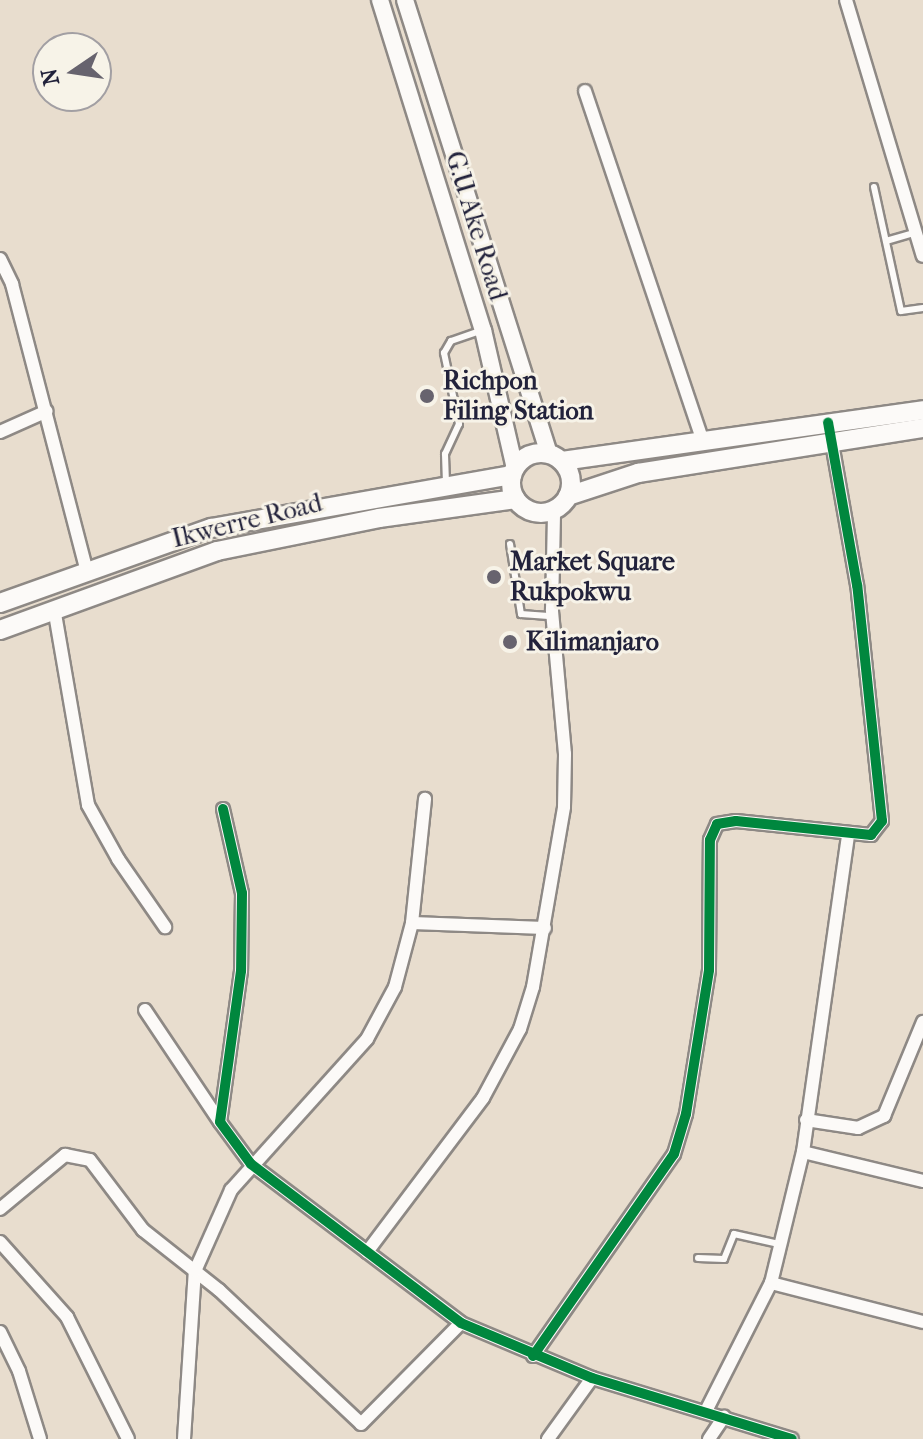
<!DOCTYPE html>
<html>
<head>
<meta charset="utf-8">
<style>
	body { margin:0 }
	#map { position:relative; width:923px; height:1439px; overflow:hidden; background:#e8ddce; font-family:"IM FELL French Canon",serif }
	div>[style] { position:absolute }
	.roads { filter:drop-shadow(2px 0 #8e8985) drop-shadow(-2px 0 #8e8985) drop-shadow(0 2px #8e8985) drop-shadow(0 -2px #8e8985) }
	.service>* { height:6px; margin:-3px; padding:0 3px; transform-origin:3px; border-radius:3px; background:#fcfaf8 }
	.minor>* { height:12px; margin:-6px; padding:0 6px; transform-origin:6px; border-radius:6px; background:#fcfaf8 }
	.secondary>* { height:16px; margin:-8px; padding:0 8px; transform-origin:8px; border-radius:8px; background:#fcfaf8 }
	.primary>* { height:18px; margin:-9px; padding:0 9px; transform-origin:9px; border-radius:9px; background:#fcfaf8 }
	.primary>.ring { margin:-9px; padding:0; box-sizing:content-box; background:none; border:18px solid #fcfaf8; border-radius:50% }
	.cycleway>* { height:10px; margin:-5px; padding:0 5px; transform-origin:5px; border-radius:5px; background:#00873e }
	.dots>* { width:22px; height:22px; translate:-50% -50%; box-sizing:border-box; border:4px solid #f7f3e8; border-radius:50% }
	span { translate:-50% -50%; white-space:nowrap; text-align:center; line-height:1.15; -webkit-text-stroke:6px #f7f3e8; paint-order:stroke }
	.street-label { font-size:26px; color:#22223b }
	.poi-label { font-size:26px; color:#22223b; font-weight:700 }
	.left { translate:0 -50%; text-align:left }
	.north { position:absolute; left:32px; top:32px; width:80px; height:80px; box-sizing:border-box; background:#f7f3e8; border:2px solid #a29fa3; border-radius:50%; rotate:257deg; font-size:22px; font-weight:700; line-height:32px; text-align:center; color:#22223b }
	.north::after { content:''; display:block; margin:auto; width:28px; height:36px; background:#67636e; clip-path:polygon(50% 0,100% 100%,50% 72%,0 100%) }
</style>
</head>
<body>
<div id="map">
	<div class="roads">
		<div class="service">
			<i style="left:874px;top:187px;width:127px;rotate:77.7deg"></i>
			<i style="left:901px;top:311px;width:22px;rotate:-8deg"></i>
			<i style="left:886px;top:241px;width:32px;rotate:-16deg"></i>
			<i style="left:446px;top:483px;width:29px;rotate:-92deg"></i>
			<i style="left:445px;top:454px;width:33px;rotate:-65deg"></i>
			<i style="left:459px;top:424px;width:73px;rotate:-101.9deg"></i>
			<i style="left:444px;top:353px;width:14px;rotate:-60deg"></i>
			<i style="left:451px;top:341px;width:31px;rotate:-19deg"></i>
			<i style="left:510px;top:544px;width:71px;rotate:81.1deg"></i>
			<i style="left:521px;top:614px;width:31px;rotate:4deg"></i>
			<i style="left:698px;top:1258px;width:26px;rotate:2deg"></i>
			<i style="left:724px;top:1259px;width:27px;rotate:-68deg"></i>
			<i style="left:734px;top:1234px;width:46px;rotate:12.5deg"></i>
		</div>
		<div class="minor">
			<i style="left:846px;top:0;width:267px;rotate:73.3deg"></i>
			<i style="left:585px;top:91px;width:370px;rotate:71.4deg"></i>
			<i style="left:0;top:259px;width:28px;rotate:64deg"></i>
			<i style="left:12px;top:284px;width:294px;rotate:75.4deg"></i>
			<i style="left:0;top:432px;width:51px;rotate:-24.1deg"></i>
			<i style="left:54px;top:608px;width:200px;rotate:80.2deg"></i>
			<i style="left:88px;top:805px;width:62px;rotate:60.9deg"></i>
			<i style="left:118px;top:859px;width:83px;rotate:55.3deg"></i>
			<i style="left:223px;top:809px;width:86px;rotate:77.3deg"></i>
			<i style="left:242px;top:893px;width:78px;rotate:90.7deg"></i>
			<i style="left:241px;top:971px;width:152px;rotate:97.9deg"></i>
			<i style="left:220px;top:1122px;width:52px;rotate:53.6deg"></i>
			<i style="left:251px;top:1164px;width:263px;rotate:37.1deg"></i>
			<i style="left:461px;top:1323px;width:142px;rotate:22.8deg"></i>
			<i style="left:592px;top:1378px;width:209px;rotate:17deg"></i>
			<i style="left:412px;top:923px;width:133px;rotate:2.2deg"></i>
			<i style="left:145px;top:1010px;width:135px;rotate:56.2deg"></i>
			<i style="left:806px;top:1120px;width:53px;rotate:8.7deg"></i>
			<i style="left:858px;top:1128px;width:29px;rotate:-25deg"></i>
			<i style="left:884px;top:1116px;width:102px;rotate:-67.5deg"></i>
			<i style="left:803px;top:1152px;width:123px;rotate:13.6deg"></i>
			<i style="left:0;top:1209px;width:85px;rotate:-39.7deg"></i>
			<i style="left:65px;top:1155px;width:25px;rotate:11deg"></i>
			<i style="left:90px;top:1160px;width:88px;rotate:52.9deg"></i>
			<i style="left:143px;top:1230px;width:97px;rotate:38.3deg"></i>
			<i style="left:219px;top:1290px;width:195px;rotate:43.3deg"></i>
			<i style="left:361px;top:1424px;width:142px;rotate:-45.3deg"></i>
			<i style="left:0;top:1242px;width:101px;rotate:48.2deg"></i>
			<i style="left:67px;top:1317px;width:136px;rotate:63.4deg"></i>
			<i style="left:367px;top:1252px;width:193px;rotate:-53deg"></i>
			<i style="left:483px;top:1098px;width:78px;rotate:-61.8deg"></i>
			<i style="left:520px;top:1029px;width:44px;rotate:-72.8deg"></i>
			<i style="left:533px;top:987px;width:183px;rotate:-80.2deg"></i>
			<i style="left:564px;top:807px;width:53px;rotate:-88.9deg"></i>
			<i style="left:565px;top:754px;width:145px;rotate:-95.2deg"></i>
			<i style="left:552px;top:610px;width:95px;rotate:-88.8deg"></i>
			<i style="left:771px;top:1283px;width:157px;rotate:14.4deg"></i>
			<i style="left:0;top:1332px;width:43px;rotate:64deg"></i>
			<i style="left:19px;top:1371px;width:71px;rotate:72.8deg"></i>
			<i style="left:533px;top:1356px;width:246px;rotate:-55.1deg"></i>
			<i style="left:674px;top:1154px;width:42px;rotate:-73.3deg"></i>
			<i style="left:686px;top:1114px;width:146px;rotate:-80.9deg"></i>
			<i style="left:709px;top:970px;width:130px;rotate:-89.6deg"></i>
			<i style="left:710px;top:840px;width:17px;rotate:-66deg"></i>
			<i style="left:717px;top:824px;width:19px;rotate:-9deg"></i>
			<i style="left:736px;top:821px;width:136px;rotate:5.9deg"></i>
			<i style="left:871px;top:835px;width:18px;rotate:-52deg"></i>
			<i style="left:882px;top:821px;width:237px;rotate:-96deg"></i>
			<i style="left:857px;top:585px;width:149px;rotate:-100deg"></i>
			<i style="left:706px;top:1411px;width:144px;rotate:-63.1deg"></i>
			<i style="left:771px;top:1283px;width:135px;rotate:-76.3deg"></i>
			<i style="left:803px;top:1152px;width:320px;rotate:-81.9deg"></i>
			<i style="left:184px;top:1439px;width:168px;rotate:-86.3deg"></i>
			<i style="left:195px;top:1271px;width:89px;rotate:-66deg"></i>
			<i style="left:231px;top:1190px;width:203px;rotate:-48deg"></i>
			<i style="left:367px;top:1039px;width:59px;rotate:-61.7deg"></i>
			<i style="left:395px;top:987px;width:66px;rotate:-75.1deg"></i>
			<i style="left:412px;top:923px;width:125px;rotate:-84deg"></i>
			<i style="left:548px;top:1439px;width:75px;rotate:-54.2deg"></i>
			<i style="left:709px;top:1439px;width:27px;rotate:-56deg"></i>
		</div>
		<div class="secondary">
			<i style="left:380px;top:0;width:346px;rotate:72.7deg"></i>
			<i style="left:483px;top:330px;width:143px;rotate:77deg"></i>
			<i style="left:405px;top:0;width:476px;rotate:72.4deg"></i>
		</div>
		<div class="primary">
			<i class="ring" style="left:511px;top:453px;width:42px;height:42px"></i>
			<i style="left:562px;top:461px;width:365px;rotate:-8deg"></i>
			<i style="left:568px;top:496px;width:74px;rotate:-18.2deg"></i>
			<i style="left:638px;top:473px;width:289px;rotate:-9deg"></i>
			<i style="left:0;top:603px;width:224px;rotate:-19.6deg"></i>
			<i style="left:211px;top:528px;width:306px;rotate:-10deg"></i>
			<i style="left:0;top:630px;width:231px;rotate:-20deg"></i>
			<i style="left:217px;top:551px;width:165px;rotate:-11.5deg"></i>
			<i style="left:379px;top:518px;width:138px;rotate:-7.9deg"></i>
		</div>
	</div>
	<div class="cycleway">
		<i style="left:223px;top:809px;width:86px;rotate:77.3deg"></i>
		<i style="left:242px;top:893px;width:78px;rotate:90.7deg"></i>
		<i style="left:241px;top:971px;width:152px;rotate:97.9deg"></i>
		<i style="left:220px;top:1122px;width:52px;rotate:53.6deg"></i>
		<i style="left:251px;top:1164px;width:263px;rotate:37.1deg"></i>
		<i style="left:461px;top:1323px;width:142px;rotate:22.8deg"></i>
		<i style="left:592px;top:1378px;width:209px;rotate:17deg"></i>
		<i style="left:533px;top:1356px;width:246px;rotate:-55.1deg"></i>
		<i style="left:674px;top:1154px;width:42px;rotate:-73.3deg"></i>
		<i style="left:686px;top:1114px;width:146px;rotate:-80.9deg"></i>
		<i style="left:709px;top:970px;width:130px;rotate:-89.6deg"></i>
		<i style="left:710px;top:840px;width:17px;rotate:-66deg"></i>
		<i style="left:717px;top:824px;width:19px;rotate:-9deg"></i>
		<i style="left:736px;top:821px;width:136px;rotate:5.9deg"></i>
		<i style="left:871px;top:835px;width:18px;rotate:-52deg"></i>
		<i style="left:882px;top:821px;width:237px;rotate:-96deg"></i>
		<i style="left:857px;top:585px;width:165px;rotate:-100.1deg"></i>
	</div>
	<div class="dots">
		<i style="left:427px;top:396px;background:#67636e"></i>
		<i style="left:494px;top:577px;background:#67636e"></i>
		<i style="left:510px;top:642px;background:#67636e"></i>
	</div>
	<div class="street-label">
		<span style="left:476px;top:226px;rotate:73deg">G.U Ake Road</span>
		<span style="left:247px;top:521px;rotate:-14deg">Ikwerre Road</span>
	</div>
	<div class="poi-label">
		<span class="left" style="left:443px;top:396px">Richpon<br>Filing Station</span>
		<span class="left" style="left:510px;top:577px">Market Square<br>Rukpokwu</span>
		<span class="left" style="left:526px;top:642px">Kilimanjaro</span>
	</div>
	<div class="north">N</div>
</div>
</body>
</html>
